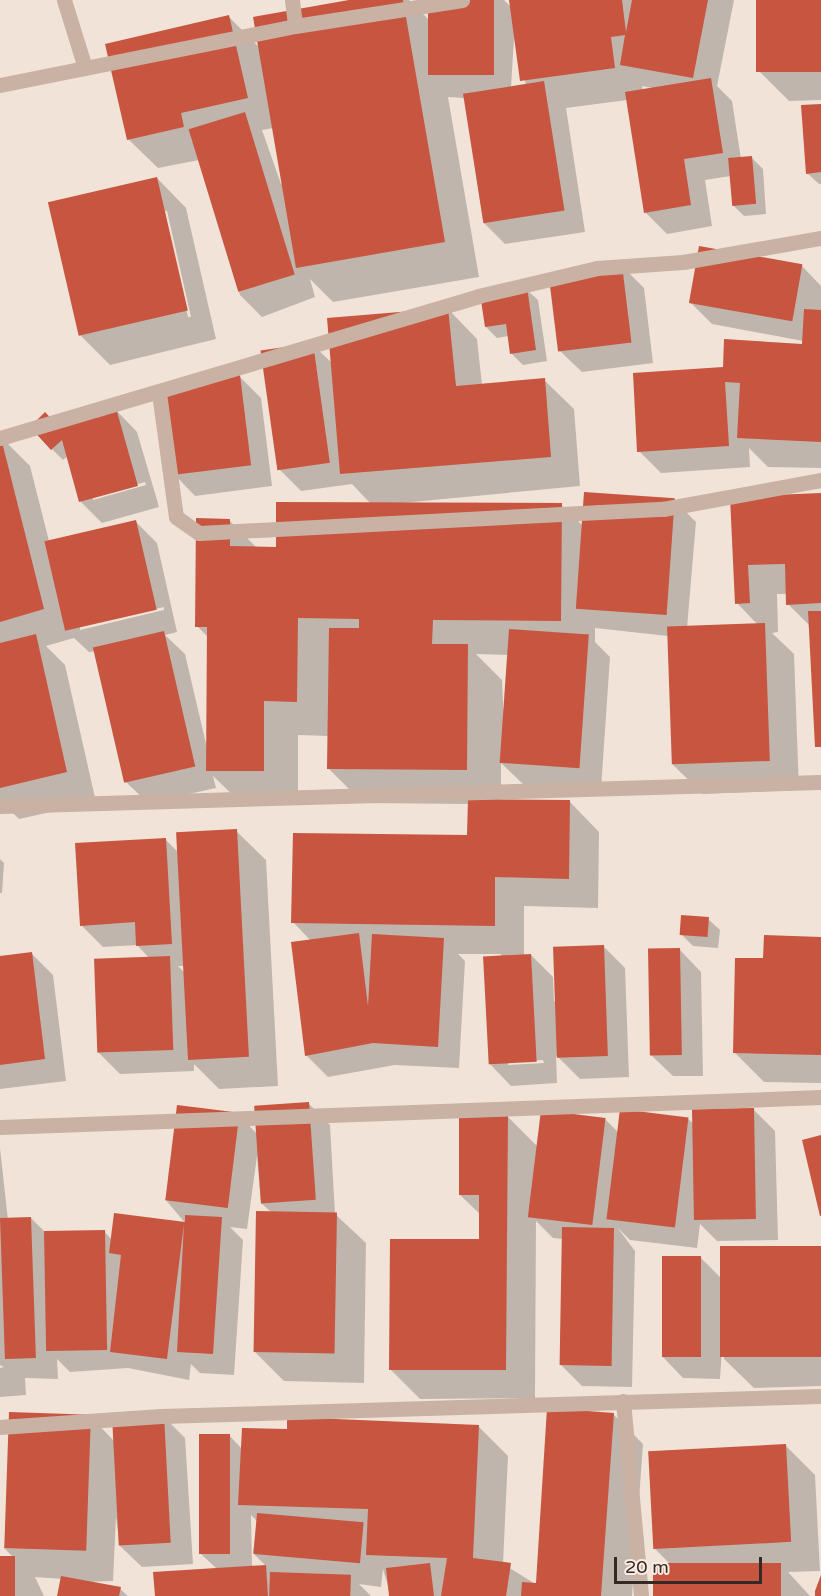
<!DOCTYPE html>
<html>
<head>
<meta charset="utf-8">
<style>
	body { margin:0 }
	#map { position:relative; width:821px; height:1596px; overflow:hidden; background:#f1e3d7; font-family:"Varela Round",sans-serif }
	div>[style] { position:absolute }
	.shadow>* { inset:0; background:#0003 }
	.building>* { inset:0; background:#c7553f; transform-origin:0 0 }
	.minor>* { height:15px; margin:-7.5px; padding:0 7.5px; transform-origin:7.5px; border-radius:7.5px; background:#c9b1a3 }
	span { translate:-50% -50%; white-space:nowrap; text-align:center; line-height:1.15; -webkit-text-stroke:5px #f9ede3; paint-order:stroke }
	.scale { position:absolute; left:614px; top:1557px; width:148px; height:27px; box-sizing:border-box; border:3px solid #342925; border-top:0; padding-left:8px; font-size:18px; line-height:21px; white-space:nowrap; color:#342925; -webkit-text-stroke:4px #f9ede3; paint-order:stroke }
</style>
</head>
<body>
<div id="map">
	<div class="shadow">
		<i style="clip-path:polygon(evenodd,358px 0,409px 0,428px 19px,429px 0,504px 0,512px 8px,510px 0,734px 0,717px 86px,732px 101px,741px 159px,752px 158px,763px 169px,766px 214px,744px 216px,733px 205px,731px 176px,705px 180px,712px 226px,667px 234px,645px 212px,627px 100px,566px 108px,585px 232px,505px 244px,483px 222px,465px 98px,448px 97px,479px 277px,333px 302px,310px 279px,315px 297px,262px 317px,240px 295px,199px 160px,158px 168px,128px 139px,229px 17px,260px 48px,358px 0,514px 38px,526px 85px,511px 88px,514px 38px,358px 0,642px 86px,652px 88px,643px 90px,642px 86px,358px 0,274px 128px,283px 184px,281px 184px,262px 130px,274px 128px)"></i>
		<i style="clip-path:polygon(757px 0,821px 0,821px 100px,789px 101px,760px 72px)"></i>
		<i style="clip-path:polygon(821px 105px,821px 184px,819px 184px,807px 173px)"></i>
		<i style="clip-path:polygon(evenodd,157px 178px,186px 208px,216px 339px,110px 365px,80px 335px,90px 194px,157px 178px,164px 211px,167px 211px,191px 317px,188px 317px,164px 211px)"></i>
		<i style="clip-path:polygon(622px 266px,644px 288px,653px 363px,582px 372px,560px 351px)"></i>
		<i style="clip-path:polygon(802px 266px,821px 286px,821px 468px,768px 467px,749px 448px,750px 467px,661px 473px,639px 451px,724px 369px,803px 345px,803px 341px,712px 324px,690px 302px)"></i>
		<i style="clip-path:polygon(526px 289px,538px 300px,547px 361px,523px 365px,512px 354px,509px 336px,497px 338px,486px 327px)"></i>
		<i style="clip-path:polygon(evenodd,448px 309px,477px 339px,482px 385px,544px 380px,574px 409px,580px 486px,391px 504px,561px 505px,583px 526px,674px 500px,696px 522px,687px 628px,758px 625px,737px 603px,732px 498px,821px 495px,821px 751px,811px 627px,788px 604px,787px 594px,777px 594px,778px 632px,772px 633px,794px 654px,799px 790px,703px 794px,673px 765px,668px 636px,595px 628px,595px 642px,610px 657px,601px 789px,523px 784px,501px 763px,501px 801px,570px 802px,599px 832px,598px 908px,524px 906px,524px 956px,531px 955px,553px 977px,554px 1002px,603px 946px,625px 968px,629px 1077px,580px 1079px,556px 1055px,557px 1083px,511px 1086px,490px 1064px,501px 954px,458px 954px,465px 961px,459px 1068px,395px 1065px,328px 1077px,306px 1055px,311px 941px,293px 922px,469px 837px,470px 804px,363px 803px,328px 768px,329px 736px,298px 735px,298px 805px,243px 805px,213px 776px,216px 788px,148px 803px,126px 782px,96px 651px,89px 652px,74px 638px,46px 646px,65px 665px,96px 802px,19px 819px,0 800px,0 436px,30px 466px,49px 541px,135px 521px,157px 543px,177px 632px,165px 635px,185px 654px,207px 748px,209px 638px,197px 626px,229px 520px,257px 548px,277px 548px,371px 504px,352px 484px,301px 491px,279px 469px,312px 344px,333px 364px,448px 309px,164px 607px,164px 610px,80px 630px,80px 626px,164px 607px,448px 309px,476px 654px,509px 655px,504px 725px,502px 680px,476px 654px,448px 309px,543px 1060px,544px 1063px,508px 1065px,508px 1062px,543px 1060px)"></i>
		<i style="clip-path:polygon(239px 376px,261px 398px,272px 486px,195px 496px,174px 474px)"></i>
		<i style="clip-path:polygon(evenodd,116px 410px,137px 432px,159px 507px,102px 523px,81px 502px,68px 456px,63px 460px,52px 449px,56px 425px,116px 410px,145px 482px,146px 485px,93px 500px,93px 497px,145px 482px)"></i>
		<i style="clip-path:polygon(evenodd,236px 831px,266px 860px,278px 1086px,219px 1089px,194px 1064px,194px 1071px,120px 1074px,98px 1052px,150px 959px,137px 945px,103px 947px,81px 925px,166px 840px,179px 853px,236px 831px,178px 966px,185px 966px,185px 973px,178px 966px)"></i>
		<i style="clip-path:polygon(0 859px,4px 863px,2px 893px,0 893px)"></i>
		<i style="clip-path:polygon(708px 919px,720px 930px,718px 948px,693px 946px,682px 935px)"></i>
		<i style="clip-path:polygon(821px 938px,821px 1083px,764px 1082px,734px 1052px,764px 960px)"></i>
		<i style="clip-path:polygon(680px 950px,701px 972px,703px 1076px,673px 1076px,651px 1055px)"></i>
		<i style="clip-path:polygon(31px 953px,53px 975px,66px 1081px,0 1089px,0 957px)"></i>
		<i style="clip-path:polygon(308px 1103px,330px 1125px,335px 1214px,366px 1243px,364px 1383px,284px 1381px,254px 1351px,271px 1212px,261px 1203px,257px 1156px,247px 1229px,230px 1227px,243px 1240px,234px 1375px,200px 1373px,191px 1364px,189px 1380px,128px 1368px,70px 1372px,57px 1359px,58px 1379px,25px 1378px,26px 1395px,0 1397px,0 1368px,4px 1367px,0 1365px,0 1148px,8px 1220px,31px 1218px,45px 1232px,104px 1231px,112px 1240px,115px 1215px,186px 1224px,165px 1199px,238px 1114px,257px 1134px)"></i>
		<i style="clip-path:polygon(753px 1109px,775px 1131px,778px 1240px,717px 1241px,700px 1224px,697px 1248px,630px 1240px,617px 1227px,635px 1251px,632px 1387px,582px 1386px,560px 1364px,563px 1239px,553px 1238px,536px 1221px,535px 1398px,420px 1399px,390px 1369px,480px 1241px,481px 1215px,460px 1195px,507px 1116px,538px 1147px,605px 1119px,619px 1133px,688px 1119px,694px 1124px)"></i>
		<i style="clip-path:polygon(821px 1247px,821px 1386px,754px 1388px,724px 1359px,723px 1334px,720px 1379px,683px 1378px,662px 1356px,700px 1257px,722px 1279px)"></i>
		<i style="clip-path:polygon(evenodd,613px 1414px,643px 1444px,632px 1596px,391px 1596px,383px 1569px,381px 1587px,359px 1584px,371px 1596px,157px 1596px,217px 1569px,200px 1553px,229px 1435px,242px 1449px,289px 1431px,478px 1426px,508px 1456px,503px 1564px,537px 1585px,613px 1414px,251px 1515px,257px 1521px,253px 1553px,266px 1566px,252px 1567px,251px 1515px)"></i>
		<i style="clip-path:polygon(90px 1416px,114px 1441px,164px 1417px,185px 1438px,193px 1564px,142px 1567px,120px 1546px,116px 1517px,113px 1581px,83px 1582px,120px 1589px,128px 1596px,58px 1596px,62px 1579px,35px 1577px,44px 1596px,0 1596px,0 1558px,13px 1557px,4px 1548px)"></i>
		<i style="clip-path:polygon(786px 1446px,815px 1475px,820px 1571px,788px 1572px,810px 1596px,655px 1596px,671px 1565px,655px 1549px)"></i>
	</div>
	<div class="building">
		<i style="clip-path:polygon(349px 0,403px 0,445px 242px,296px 268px,253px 17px)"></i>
		<i style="left:428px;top:0;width:66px;height:75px"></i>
		<i style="clip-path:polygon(509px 0,622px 0,626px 32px,632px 0,708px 0,693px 78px,620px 65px,625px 35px,611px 37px,615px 68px,520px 81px)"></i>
		<i style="left:756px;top:0;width:65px;height:72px"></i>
		<i style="clip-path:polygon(229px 15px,248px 98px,181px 113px,184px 127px,127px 140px,105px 44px)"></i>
		<i style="clip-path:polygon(711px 78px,723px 153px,684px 159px,691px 205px,644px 213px,625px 92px)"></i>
		<i style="left:544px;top:81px;width:131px;height:82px;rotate:81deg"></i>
		<i style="clip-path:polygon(821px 104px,821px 172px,806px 174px,801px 105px)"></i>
		<i style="left:245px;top:112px;width:170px;height:59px;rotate:73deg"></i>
		<i style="left:752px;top:156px;width:48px;height:24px;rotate:85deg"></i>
		<i style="left:157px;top:177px;width:137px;height:112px;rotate:77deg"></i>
		<i style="left:699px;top:246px;width:105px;height:58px;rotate:10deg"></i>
		<i style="left:622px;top:265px;width:78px;height:74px;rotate:83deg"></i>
		<i style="clip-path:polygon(527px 287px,536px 350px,510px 354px,506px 324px,485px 327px,480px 294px)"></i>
		<i style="clip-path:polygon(448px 308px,456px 386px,545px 378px,551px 457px,340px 474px,327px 318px)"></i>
		<i style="clip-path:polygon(804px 309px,821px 310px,821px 442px,737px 438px,740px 383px,725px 382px,729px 446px,637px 452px,633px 373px,723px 367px,724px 339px,802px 344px)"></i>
		<i style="left:313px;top:343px;width:121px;height:53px;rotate:82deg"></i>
		<i style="left:240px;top:375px;width:91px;height:79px;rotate:83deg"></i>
		<i style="clip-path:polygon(116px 408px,138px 486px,79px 502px,62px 440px,51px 450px,30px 427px,45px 412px,57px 425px)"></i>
		<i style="clip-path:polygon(0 434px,44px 609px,0 622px)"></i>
		<i style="left:584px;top:492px;width:91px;height:117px;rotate:4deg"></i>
		<i style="clip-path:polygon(821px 493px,821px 603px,786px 605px,785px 564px,748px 565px,750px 603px,735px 604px,730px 497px)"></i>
		<i style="clip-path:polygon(276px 502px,562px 503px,561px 621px,433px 620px,432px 644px,468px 644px,467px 770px,327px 769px,329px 628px,359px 628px,359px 619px,298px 618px,297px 702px,264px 701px,264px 771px,206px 771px,207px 627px,195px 627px,196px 518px,230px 519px,230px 546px,276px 547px)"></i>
		<i style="left:136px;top:520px;width:92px;height:94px;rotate:77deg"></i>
		<i style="clip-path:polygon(808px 611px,821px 611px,821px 747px,815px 747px)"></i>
		<i style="left:765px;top:623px;width:138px;height:98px;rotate:88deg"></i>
		<i style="left:509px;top:629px;width:80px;height:134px;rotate:4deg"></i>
		<i style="left:164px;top:631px;width:139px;height:73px;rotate:77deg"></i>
		<i style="clip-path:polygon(36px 634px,67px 772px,0 788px,0 643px)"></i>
		<i style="clip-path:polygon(468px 799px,570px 800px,569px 879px,495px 877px,495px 926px,291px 923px,293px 833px,467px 835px)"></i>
		<i style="left:237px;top:829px;width:228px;height:61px;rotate:87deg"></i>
		<i style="clip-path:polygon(166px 838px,172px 944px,136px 946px,135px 922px,80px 926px,75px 843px)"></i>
		<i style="left:681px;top:915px;width:28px;height:20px;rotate:4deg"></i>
		<i style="clip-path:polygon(359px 933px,368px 1006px,372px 934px,444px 938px,438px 1047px,373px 1043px,305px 1056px,291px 942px)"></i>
		<i style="clip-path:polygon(764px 935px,821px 937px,821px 1055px,733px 1053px,735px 958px,763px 958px)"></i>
		<i style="left:604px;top:945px;width:111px;height:51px;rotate:88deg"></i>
		<i style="left:680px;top:948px;width:107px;height:32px;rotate:89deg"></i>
		<i style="clip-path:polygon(32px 952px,45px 1059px,0 1065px,0 956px)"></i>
		<i style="left:531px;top:954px;width:108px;height:48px;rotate:87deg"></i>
		<i style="left:170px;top:956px;width:94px;height:76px;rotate:88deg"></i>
		<i style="left:309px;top:1102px;width:98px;height:55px;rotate:86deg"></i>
		<i style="left:177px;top:1105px;width:63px;height:96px;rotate:7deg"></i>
		<i style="left:754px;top:1108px;width:111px;height:62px;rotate:89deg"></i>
		<i style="left:620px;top:1109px;width:69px;height:111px;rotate:7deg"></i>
		<i style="left:541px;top:1110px;width:65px;height:108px;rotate:7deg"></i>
		<i style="clip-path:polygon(508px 1114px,506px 1370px,389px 1370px,390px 1239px,479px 1239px,479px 1195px,459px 1195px,459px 1115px)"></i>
		<i style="clip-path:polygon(821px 1135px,821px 1216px,820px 1216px,802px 1140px)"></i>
		<i style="left:256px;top:1211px;width:81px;height:141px;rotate:1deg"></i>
		<i style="clip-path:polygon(114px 1213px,185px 1222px,185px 1215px,222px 1217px,213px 1354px,177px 1352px,184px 1224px,167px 1359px,110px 1352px,121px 1255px,109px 1253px)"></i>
		<i style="left:31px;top:1217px;width:141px;height:31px;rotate:88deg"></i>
		<i style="left:562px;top:1227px;width:52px;height:138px;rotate:1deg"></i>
		<i style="left:105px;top:1230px;width:120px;height:61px;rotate:89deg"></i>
		<i style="left:821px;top:1246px;width:111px;height:101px;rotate:90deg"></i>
		<i style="left:662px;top:1256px;width:39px;height:101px"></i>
		<i style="clip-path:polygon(547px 1408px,614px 1413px,601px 1596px,521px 1596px,522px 1582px,536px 1583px)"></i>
		<i style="left:9px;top:1412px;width:82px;height:136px;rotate:2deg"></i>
		<i style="left:164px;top:1415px;width:128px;height:52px;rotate:87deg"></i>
		<i style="clip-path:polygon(287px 1417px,479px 1425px,473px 1558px,511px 1563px,506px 1596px,441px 1596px,447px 1558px,366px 1555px,368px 1509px,238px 1505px,242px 1428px,287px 1429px)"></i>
		<i style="left:199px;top:1434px;width:31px;height:120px"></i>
		<i style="left:786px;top:1444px;width:98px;height:138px;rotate:87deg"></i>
		<i style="left:257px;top:1513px;width:107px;height:41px;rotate:5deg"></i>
		<i style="left:0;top:1556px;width:15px;height:40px"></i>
		<i style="clip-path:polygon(430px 1563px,434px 1596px,389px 1596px,386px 1568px)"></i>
		<i style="left:653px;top:1563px;width:128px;height:33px"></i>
		<i style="clip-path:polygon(266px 1565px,268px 1596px,155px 1596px,153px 1572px)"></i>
		<i style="left:270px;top:1572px;width:81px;height:24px;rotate:2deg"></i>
		<i style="clip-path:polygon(821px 1575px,821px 1596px,815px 1596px,815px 1591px)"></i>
		<i style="clip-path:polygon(61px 1576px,121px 1587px,119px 1596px,57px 1596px)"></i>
	</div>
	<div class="minor">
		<i style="left:64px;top:0;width:71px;rotate:72.8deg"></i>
		<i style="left:292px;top:0;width:26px;rotate:83deg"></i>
		<i style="left:0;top:85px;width:301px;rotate:-11.3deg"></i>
		<i style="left:295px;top:26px;width:169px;rotate:-8.8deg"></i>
		<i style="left:159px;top:393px;width:125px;rotate:82.2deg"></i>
		<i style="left:176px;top:517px;width:28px;rotate:35deg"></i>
		<i style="left:199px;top:533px;width:465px;rotate:-3deg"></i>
		<i style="left:663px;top:509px;width:161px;rotate:-10.4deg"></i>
		<i style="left:0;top:438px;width:499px;rotate:-16.5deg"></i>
		<i style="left:478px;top:296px;width:122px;rotate:-13.2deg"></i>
		<i style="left:597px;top:268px;width:86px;rotate:-4deg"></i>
		<i style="left:683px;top:262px;width:140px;rotate:-9.9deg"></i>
		<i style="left:0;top:806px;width:821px;rotate:-1.67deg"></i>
		<i style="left:0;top:1127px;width:822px;rotate:-2.09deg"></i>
		<i style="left:623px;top:1401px;width:196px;rotate:84.7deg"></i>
		<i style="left:0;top:1427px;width:161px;rotate:-3.9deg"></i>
		<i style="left:161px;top:1416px;width:660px;rotate:-1.74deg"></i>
	</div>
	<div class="scale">20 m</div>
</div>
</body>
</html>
